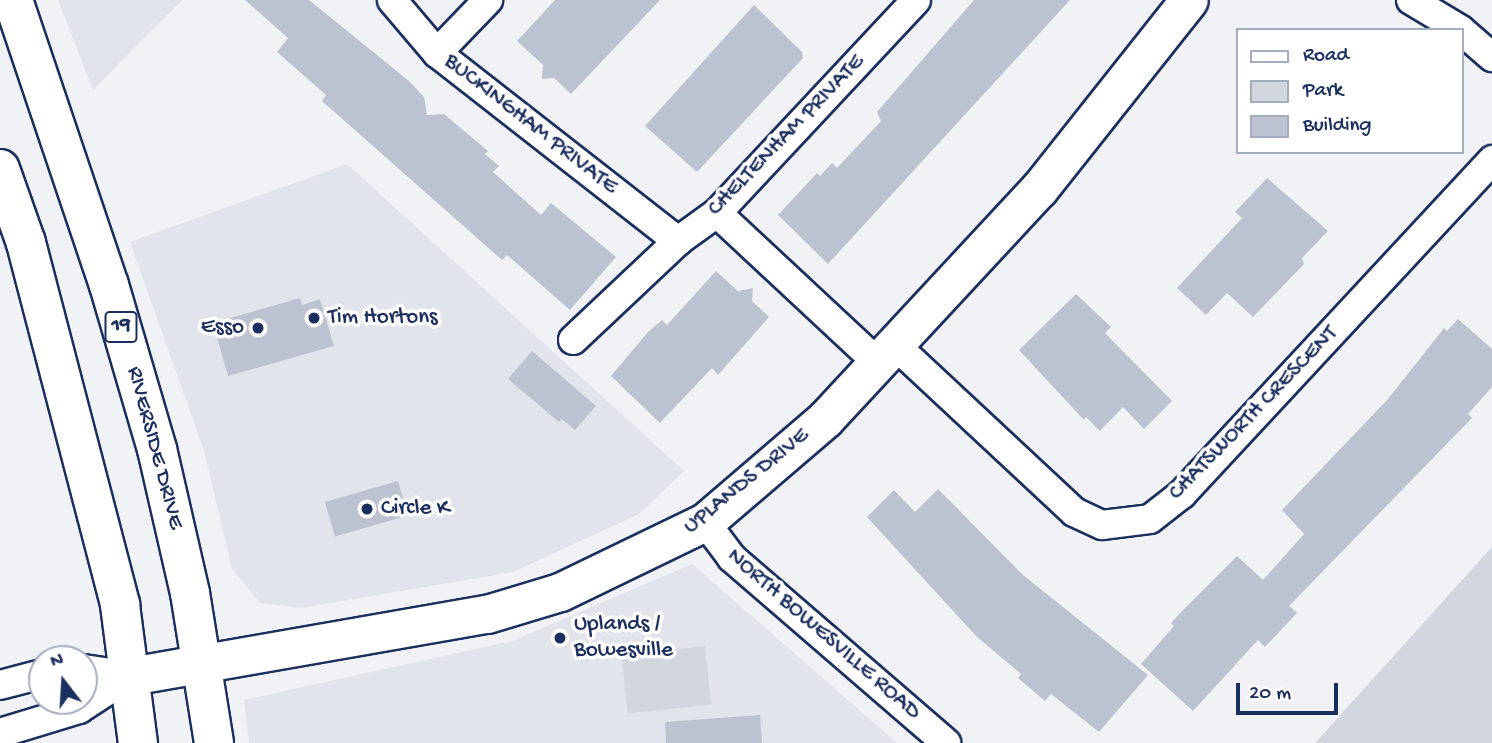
<!DOCTYPE html>
<html>
<head>
<meta charset="utf-8">
<style>
	body { margin:0 }
	#map { position:relative; width:1492px; height:743px; overflow:hidden; background:#f1f2f5; font-family:"Gochi Hand",sans-serif }
	div>[style] { position:absolute }
	.built>* { inset:0; background:#e1e4ea }
	.green>* { inset:0; background:#d2d6df; transform-origin:0 0 }
	.building>* { inset:0; background:#bcc2d0; transform-origin:0 0 }
	.roads { filter:drop-shadow(2px 0 #1b2f5e) drop-shadow(-2px 0 #1b2f5e) drop-shadow(0 2px #1b2f5e) drop-shadow(0 -2px #1b2f5e) }
	.minor>* { height:28px; margin:-14px; padding:0 14px; transform-origin:14px; border-radius:14px; background:#fff }
	.tertiary>* { height:37px; margin:-18.5px; padding:0 18.5px; transform-origin:18.5px; border-radius:18.5px; background:#fff }
	.primary>* { height:38px; margin:-19px; padding:0 19px; transform-origin:19px; border-radius:19px; background:#fff }
	.dots>* { width:19px; height:19px; translate:-50% -50%; box-sizing:border-box; border:4px solid #fff; border-radius:50% }
	span { translate:-50% -50%; white-space:nowrap; text-align:center; line-height:1.15; -webkit-text-stroke:7px #fff; paint-order:stroke }
	.shield-label span { padding:2px 5px; background:#fff; border:2px solid; border-radius:5px; -webkit-text-stroke-width:0 }
	.shield-label { font-size:21px; color:#1b2f5e; font-weight:700 }
	.street-label { font-size:23px; color:#1b2f5e }
	.poi-label { font-size:23px; color:#1b2f5e }
	.left { translate:0 -50%; text-align:left }
	.right { translate:-100% -50%; text-align:right }
	.legend { position:absolute; left:1236px; top:28px; width:228px; height:126px; box-sizing:border-box; background:#fff; border:2px solid #a4acbf; margin:0; padding:9px 12px; list-style:none; font-size:21px; color:#1b2f5e }
	.legend li { display:flex; align-items:center; gap:14px; height:35px }
	.legend b { width:35px; border:2px solid #a4acbf }
	.north { position:absolute; left:28px; top:645px; width:70px; height:70px; box-sizing:border-box; background:#fff; border:2px solid #a4acbf; border-radius:50%; rotate:343deg; font-size:19px; font-weight:700; line-height:28px; text-align:center; color:#1b2f5e }
	.north::after { content:''; display:block; margin:auto; width:24px; height:32px; background:#1b2f5e; clip-path:polygon(50% 0,100% 100%,50% 72%,0 100%) }
	.scale { position:absolute; left:1236px; top:683px; width:102px; height:32px; box-sizing:border-box; border:4px solid #1b2f5e; border-top:0; padding-left:9px; font-size:21px; line-height:24px; white-space:nowrap; color:#1b2f5e; -webkit-text-stroke:5px #fff; paint-order:stroke }
</style>
</head>
<body>
<div id="map">
	<div class="built">
		<i style="clip-path:polygon(58px 0,182px 0,93px 90px)"></i>
		<i style="clip-path:polygon(347px 164px,684px 471px,639px 514px,513px 572px,301px 608px,260px 603px,232px 569px,204px 451px,130px 242px)"></i>
		<i style="clip-path:polygon(692px 564px,897px 743px,249px 743px,244px 700px,512px 641px)"></i>
	</div>
	<div class="green">
		<i style="clip-path:polygon(1492px 547px,1492px 743px,1315px 743px)"></i>
		<i style="left:705px;top:646px;width:59px;height:84px;rotate:84deg"></i>
	</div>
	<div class="building">
		<i style="clip-path:polygon(245px 0,309px 0,409px 81px,424px 97px,427px 115px,444px 114px,488px 151px,485px 154px,499px 166px,493px 172px,541px 215px,551px 203px,616px 257px,570px 310px,507px 255px,502px 260px,322px 101px,326px 95px,277px 52px,288px 38px)"></i>
		<i style="clip-path:polygon(555px 0,660px 0,571px 94px,554px 78px,542px 79px,543px 65px,517px 41px)"></i>
		<i style="clip-path:polygon(974px 0,1070px 0,828px 264px,778px 215px,817px 173px,820px 176px,832px 163px,837px 168px,881px 121px,877px 112px)"></i>
		<i style="clip-path:polygon(754px 5px,802px 52px,803px 58px,697px 172px,645px 126px)"></i>
		<i style="clip-path:polygon(1267px 178px,1328px 231px,1302px 258px,1304px 264px,1253px 317px,1227px 293px,1206px 315px,1177px 288px,1242px 218px,1235px 212px)"></i>
		<i style="clip-path:polygon(716px 271px,738px 291px,753px 288px,752px 301px,769px 317px,718px 375px,712px 368px,660px 423px,611px 376px,648px 332px,662px 320px,667px 325px)"></i>
		<i style="clip-path:polygon(1076px 294px,1111px 327px,1105px 333px,1172px 401px,1144px 429px,1123px 407px,1100px 431px,1086px 417px,1084px 420px,1019px 350px)"></i>
		<i style="clip-path:polygon(300px 298px,302px 305px,320px 299px,334px 346px,228px 376px,213px 323px)"></i>
		<i style="clip-path:polygon(1458px 319px,1492px 349px,1492px 387px,1468px 414px,1472px 418px,1289px 606px,1297px 613px,1265px 647px,1258px 640px,1193px 711px,1141px 664px,1174px 626px,1171px 623px,1182px 611px,1237px 556px,1263px 580px,1304px 534px,1282px 510px,1388px 399px,1444px 328px,1447px 331px)"></i>
		<i style="clip-path:polygon(532px 351px,596px 406px,575px 430px,562px 419px,559px 422px,508px 379px)"></i>
		<i style="left:398px;top:481px;width:36px;height:76px;rotate:74deg"></i>
		<i style="clip-path:polygon(938px 489px,1023px 575px,1148px 675px,1099px 732px,1051px 694px,1045px 701px,1018px 678px,1021px 674px,976px 636px,867px 517px,894px 490px,915px 512px)"></i>
		<i style="clip-path:polygon(760px 715px,762px 743px,666px 743px,665px 722px)"></i>
	</div>
	<div class="roads">
		<div class="minor">
			<i style="left:392px;top:0;width:70px;rotate:49.7deg"></i>
			<i style="left:437px;top:53px;width:306px;rotate:38deg"></i>
			<i style="left:1411px;top:0;width:58px;rotate:31deg"></i>
			<i style="left:1462px;top:31px;width:40px;rotate:41deg"></i>
			<i style="left:437px;top:53px;width:74px;rotate:-46.1deg"></i>
			<i style="left:717px;top:213px;width:219px;rotate:43deg"></i>
			<i style="left:573px;top:340px;width:144px;rotate:-43.3deg"></i>
			<i style="left:678px;top:241px;width:48px;rotate:-35.7deg"></i>
			<i style="left:717px;top:213px;width:291px;rotate:-46.9deg"></i>
			<i style="left:894px;top:344px;width:246px;rotate:43deg"></i>
			<i style="left:1074px;top:512px;width:31px;rotate:25deg"></i>
			<i style="left:1102px;top:525px;width:48px;rotate:-7.1deg"></i>
			<i style="left:1150px;top:519px;width:41px;rotate:-38deg"></i>
			<i style="left:1182px;top:494px;width:456px;rotate:-47.1deg"></i>
			<i style="left:705px;top:522px;width:45px;rotate:53.1deg"></i>
			<i style="left:732px;top:558px;width:283px;rotate:40.8deg"></i>
			<i style="left:84px;top:669px;width:47px;rotate:8.7deg"></i>
			<i style="left:0;top:685px;width:43px;rotate:-14.7deg"></i>
			<i style="left:0;top:733px;width:83px;rotate:-16.9deg"></i>
			<i style="left:79px;top:709px;width:61px;rotate:-32.9deg"></i>
		</div>
		<div class="tertiary">
			<i style="left:130px;top:676px;width:362px;rotate:-9.9deg"></i>
			<i style="left:487px;top:614px;width:76px;rotate:-16.8deg"></i>
			<i style="left:560px;top:592px;width:161px;rotate:-25.8deg"></i>
			<i style="left:705px;top:522px;width:158px;rotate:-40.6deg"></i>
			<i style="left:825px;top:419px;width:314px;rotate:-47.1deg"></i>
			<i style="left:1039px;top:189px;width:241px;rotate:-51.6deg"></i>
		</div>
		<div class="primary">
			<i style="left:13px;top:0;width:301px;rotate:71.4deg"></i>
			<i style="left:109px;top:285px;width:171px;rotate:73.7deg"></i>
			<i style="left:157px;top:449px;width:148px;rotate:77.1deg"></i>
			<i style="left:190px;top:593px;width:152px;rotate:80.9deg"></i>
			<i style="left:0;top:169px;width:78px;rotate:70.6deg"></i>
			<i style="left:26px;top:243px;width:374px;rotate:75.4deg"></i>
			<i style="left:120px;top:605px;width:139px;rotate:82.6deg"></i>
		</div>
	</div>
	<div class="dots">
		<i style="left:314px;top:318px;background:#1b2f5e"></i>
		<i style="left:258px;top:328px;background:#1b2f5e"></i>
		<i style="left:367px;top:509px;background:#1b2f5e"></i>
		<i style="left:560px;top:638px;background:#1b2f5e"></i>
	</div>
	<div class="shield-label">
		<span style="left:121px;top:327px">19</span>
	</div>
	<div class="street-label">
		<span style="left:530px;top:125px;rotate:38deg">BUCKINGHAM PRIVATE</span>
		<span style="left:787px;top:136px;rotate:-46deg">CHELTENHAM PRIVATE</span>
		<span style="left:1254px;top:414px;rotate:-46deg">CHATSWORTH CRESCENT</span>
		<span style="left:154px;top:448px;rotate:75deg">RIVERSIDE DRIVE</span>
		<span style="left:747px;top:482px;rotate:-39deg">UPLANDS DRIVE</span>
		<span style="left:823px;top:635px;rotate:41deg">NORTH BOWESVILLE ROAD</span>
	</div>
	<div class="poi-label">
		<span class="left" style="left:328px;top:318px">Tim Hortons</span>
		<span class="right" style="left:244px;top:328px">Esso</span>
		<span class="left" style="left:381px;top:509px">Circle K</span>
		<span class="left" style="left:574px;top:638px">Uplands /<br>Bowesville</span>
	</div>
	<ul class="legend">
	<li><b style="height:9px;background:#fff"></b>Road</li>
	<li><b style="height:19px;background:#d2d6df"></b>Park</li>
	<li><b style="height:19px;background:#bcc2d0"></b>Building</li>
	</ul>
	<div class="north">N</div>
	<div class="scale">20 m</div>
</div>
</body>
</html>
